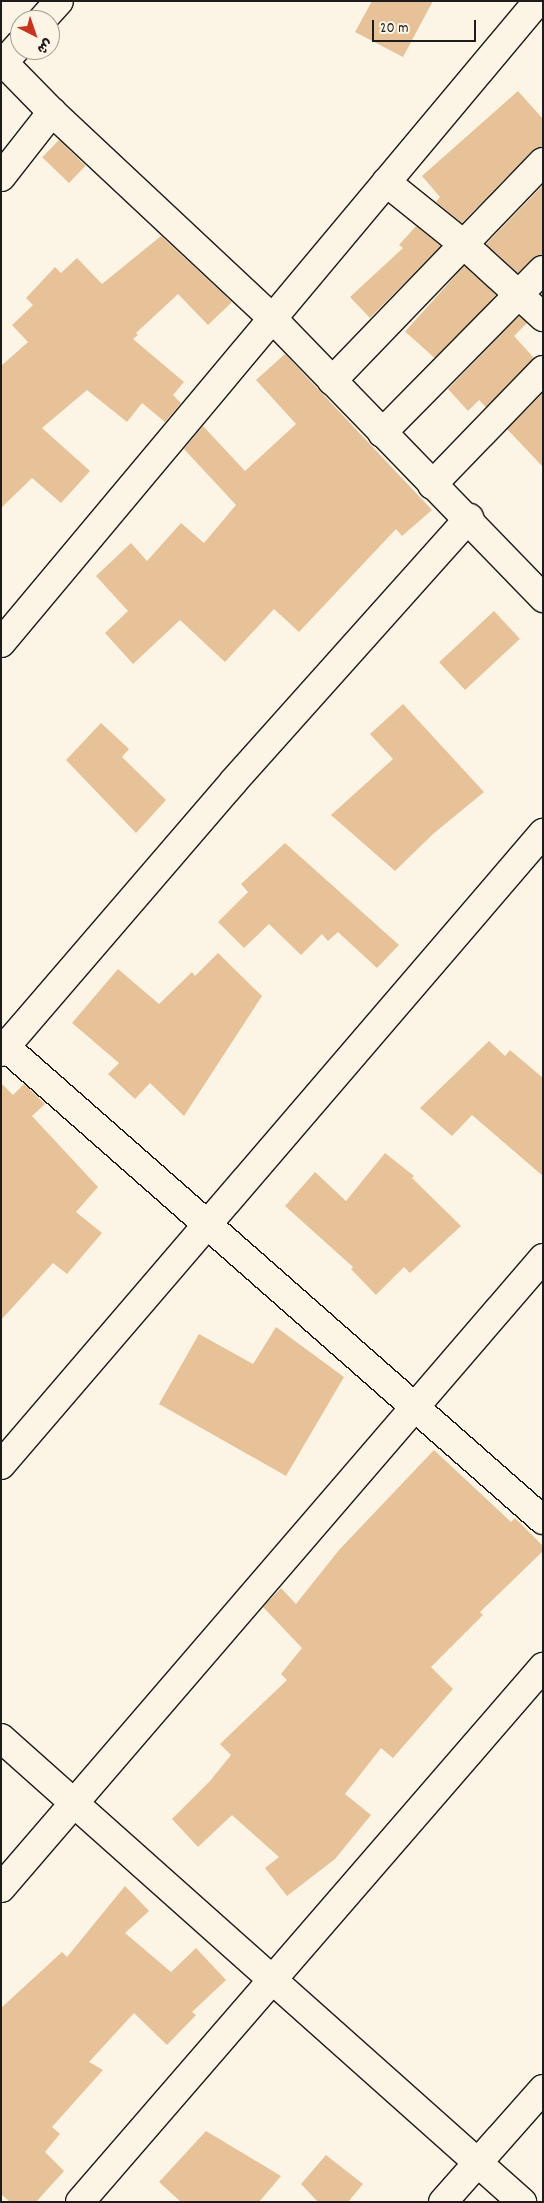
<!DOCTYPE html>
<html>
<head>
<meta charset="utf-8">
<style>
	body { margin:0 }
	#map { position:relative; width:544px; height:2203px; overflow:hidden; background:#fcf5e5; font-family:Dekko,"Playpen Sans Arabic",sans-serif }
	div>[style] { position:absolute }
	.building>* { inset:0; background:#e7c298; transform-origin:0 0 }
	.roads { filter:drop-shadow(1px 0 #1c1c1c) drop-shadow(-1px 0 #1c1c1c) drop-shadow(0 1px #1c1c1c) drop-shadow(0 -1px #1c1c1c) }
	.minor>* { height:28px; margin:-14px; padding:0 14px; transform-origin:14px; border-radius:14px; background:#fcf5e5 }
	span { translate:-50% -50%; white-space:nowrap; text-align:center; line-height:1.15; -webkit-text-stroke:4px #fcf5e5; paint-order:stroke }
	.frame { position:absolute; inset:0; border:2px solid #1c1c1c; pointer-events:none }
	.north { position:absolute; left:10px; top:10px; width:50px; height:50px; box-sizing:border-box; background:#fcf5e5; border:1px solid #a29e95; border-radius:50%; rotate:139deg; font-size:14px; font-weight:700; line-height:20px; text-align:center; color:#1c1c1c }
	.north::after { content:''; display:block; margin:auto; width:18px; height:22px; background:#c8321e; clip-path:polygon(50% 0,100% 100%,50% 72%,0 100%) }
	.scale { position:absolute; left:372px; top:20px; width:104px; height:22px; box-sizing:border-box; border:2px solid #1c1c1c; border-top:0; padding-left:6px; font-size:15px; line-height:18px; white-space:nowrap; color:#1c1c1c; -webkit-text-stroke:4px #fcf5e5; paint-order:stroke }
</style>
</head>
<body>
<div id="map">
	<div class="building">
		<i style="clip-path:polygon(372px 1px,433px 1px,403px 57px,355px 32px)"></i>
		<i style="clip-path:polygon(518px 91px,543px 119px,543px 147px,532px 151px,462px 223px,436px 202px,440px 197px,422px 176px)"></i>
		<i style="left:59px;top:140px;width:37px;height:24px;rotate:44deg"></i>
		<i style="clip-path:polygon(543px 185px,543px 255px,532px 259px,518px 273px,486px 244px)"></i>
		<i style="clip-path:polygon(416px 226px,441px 246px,370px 318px,350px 297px,403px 248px,399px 245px)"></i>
		<i style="clip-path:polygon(161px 236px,232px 302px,208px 325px,178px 294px,136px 333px,138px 335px,133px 339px,184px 382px,173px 395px,181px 403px,165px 422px,142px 403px,127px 422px,87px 390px,42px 428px,90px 471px,61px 503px,32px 478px,1px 508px,1px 366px,28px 342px,12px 325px,33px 305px,26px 298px,55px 267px,61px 273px,77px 258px,102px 284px)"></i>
		<i style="left:464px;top:266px;width:43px;height:88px;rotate:42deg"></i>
		<i style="clip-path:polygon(519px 316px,527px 323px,514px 336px,534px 358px,486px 407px,479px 400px,468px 411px,448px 389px)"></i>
		<i style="clip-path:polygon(285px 354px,432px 510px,402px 536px,396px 529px,299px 632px,274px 609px,225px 662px,180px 620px,133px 664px,105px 633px,128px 611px,96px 576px,131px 543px,147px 561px,181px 523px,204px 543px,236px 505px,184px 449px,203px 426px,245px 471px,296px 424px,256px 380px)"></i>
		<i style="clip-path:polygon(543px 393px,543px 467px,507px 429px)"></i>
		<i style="left:494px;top:611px;width:38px;height:75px;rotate:47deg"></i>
		<i style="clip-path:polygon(403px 704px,484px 792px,433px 834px,395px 871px,331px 815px,393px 759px,370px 734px)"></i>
		<i style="clip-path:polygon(101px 723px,129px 749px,122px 757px,166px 800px,136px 833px,66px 760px)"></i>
		<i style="clip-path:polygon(285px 843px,399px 945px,377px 968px,338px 932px,328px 941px,322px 934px,301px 955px,269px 924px,244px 948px,218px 922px,248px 892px,241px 884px)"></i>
		<i style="clip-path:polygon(218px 953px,262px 996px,184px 1116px,150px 1083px,135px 1099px,108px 1074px,119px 1063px,72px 1023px,118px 969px,159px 1004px,192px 972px,195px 976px)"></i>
		<i style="clip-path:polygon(489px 1041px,505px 1056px,510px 1050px,543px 1078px,543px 1176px,472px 1115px,452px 1136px,420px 1108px)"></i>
		<i style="clip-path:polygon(1px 1083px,13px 1095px,24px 1084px,45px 1104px,32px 1116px,98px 1187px,76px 1212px,102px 1233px,67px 1274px,53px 1263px,1px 1320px)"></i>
		<i style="clip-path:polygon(385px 1153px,414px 1176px,412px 1178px,461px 1226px,410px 1273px,404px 1267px,376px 1295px,351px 1269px,353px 1267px,285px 1206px,315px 1172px,346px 1201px)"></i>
		<i style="clip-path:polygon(276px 1327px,344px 1377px,286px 1476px,159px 1404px,199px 1334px,253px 1364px)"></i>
		<i style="clip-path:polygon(434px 1450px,511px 1522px,515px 1518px,543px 1546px,543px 1551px,480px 1612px,483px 1615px,431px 1667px,453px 1689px,393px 1758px,381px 1748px,345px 1794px,371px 1815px,335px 1859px,287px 1896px,265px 1868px,279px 1857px,232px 1815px,198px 1847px,172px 1819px,210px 1781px,231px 1755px,220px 1744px,287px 1680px,281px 1674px,302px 1648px,263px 1607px,281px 1588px,296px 1604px,339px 1550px)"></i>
		<i style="clip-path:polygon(125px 1886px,149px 1911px,125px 1933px,171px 1972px,196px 1948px,226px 1980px,192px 2012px,196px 2015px,167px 2045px,134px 2013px,89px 2062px,103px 2070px,52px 2127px,60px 2134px,45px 2152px,64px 2171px,36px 2202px,10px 2202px,1px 2194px,1px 2008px,62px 1952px,67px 1957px)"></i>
		<i style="clip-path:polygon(206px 2131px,281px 2176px,259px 2202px,181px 2202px,159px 2182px)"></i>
		<i style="clip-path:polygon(326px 2155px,363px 2184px,348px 2202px,318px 2202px,301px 2184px)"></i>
	</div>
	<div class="roads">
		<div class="minor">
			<i style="left:42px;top:20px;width:25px;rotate:-48deg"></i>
			<i style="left:1px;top:60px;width:73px;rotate:45.6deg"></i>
			<i style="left:52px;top:112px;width:301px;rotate:43.1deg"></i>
			<i style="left:272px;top:318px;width:390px;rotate:45.9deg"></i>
			<i style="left:4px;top:62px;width:24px;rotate:-48deg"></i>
			<i style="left:1px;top:177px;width:83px;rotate:-51.9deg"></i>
			<i style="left:386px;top:182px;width:97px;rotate:38.8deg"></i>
			<i style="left:462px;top:243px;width:110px;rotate:42.4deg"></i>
			<i style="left:332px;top:381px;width:304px;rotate:-46.1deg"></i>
			<i style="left:382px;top:433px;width:229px;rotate:-45.4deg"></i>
			<i style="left:432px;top:485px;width:160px;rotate:-46deg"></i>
			<i style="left:1px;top:643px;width:837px;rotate:-50.09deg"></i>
			<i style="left:1px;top:1043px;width:722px;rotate:41.35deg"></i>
			<i style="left:1px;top:1052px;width:357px;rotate:-49.3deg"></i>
			<i style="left:234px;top:781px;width:353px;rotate:-48.2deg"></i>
			<i style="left:1px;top:1465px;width:833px;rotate:-49.38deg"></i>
			<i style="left:1px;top:1738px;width:698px;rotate:41.69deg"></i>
			<i style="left:1px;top:1888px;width:831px;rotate:-49.29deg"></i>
			<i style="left:80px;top:2202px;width:708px;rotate:-49.13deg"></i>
			<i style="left:443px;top:2202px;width:151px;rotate:-48.5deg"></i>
		</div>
	</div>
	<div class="frame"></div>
	<div class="north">ش</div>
	<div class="scale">20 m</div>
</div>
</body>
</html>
